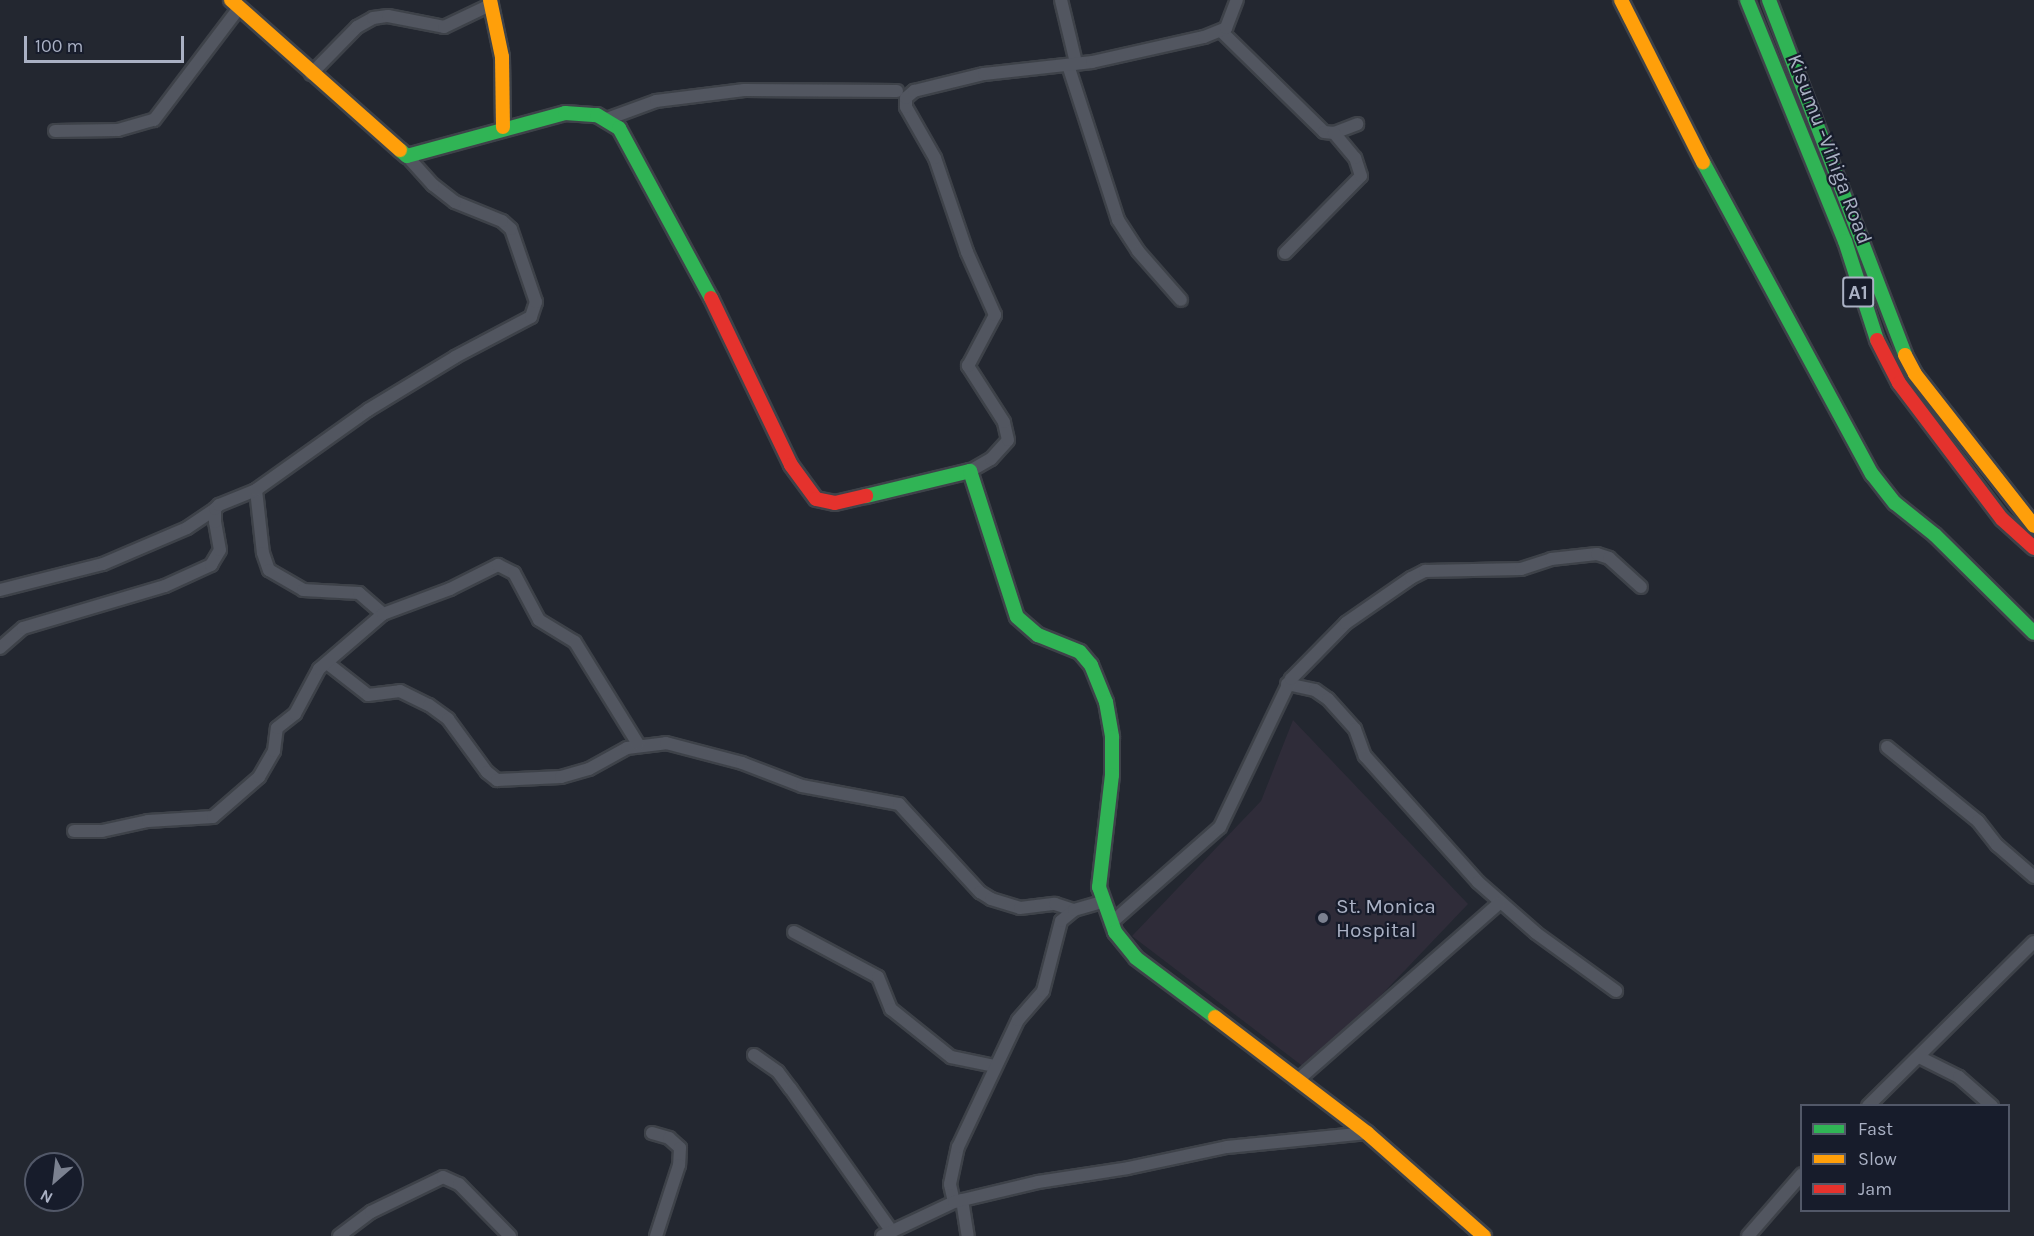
<!DOCTYPE html>
<html>
<head>
<meta charset="utf-8">
<style>
	body { margin:0 }
	#map { position:relative; width:2034px; height:1236px; overflow:hidden; background:#232730; font-family:Karla,sans-serif }
	div>[style] { position:absolute }
	.medical>* { inset:0; background:#2f2c39 }
	.roads { filter:drop-shadow(2px 0 #3e4249) drop-shadow(-2px 0 #3e4249) drop-shadow(0 2px #3e4249) drop-shadow(0 -2px #3e4249) }
	.street>* { height:12px; margin:-6px; padding:0 6px; transform-origin:6px; border-radius:6px; background:#525660 }
	.fast>* { height:14px; margin:-7px; padding:0 7px; transform-origin:7px; border-radius:7px; background:#30b455 }
	.slow>* { height:14px; margin:-7px; padding:0 7px; transform-origin:7px; border-radius:7px; background:#ff9f0a }
	.jam>* { height:14px; margin:-7px; padding:0 7px; transform-origin:7px; border-radius:7px; background:#e5322d }
	.dots>* { width:16px; height:16px; translate:-50% -50%; box-sizing:border-box; border:3px solid #171c2b; border-radius:50% }
	span { translate:-50% -50%; white-space:nowrap; text-align:center; line-height:1.15; -webkit-text-stroke:4.5px #171c2b; paint-order:stroke }
	.shield-label span { padding:2px 4px; background:#171c2b; border:2px solid; border-radius:4px; -webkit-text-stroke-width:0 }
	.shield-label { font-size:20px; color:#aab1c4; font-weight:700 }
	.street-label { font-size:21px; color:#aab1c4 }
	.poi-label { font-size:21px; color:#aab1c4 }
	.left { translate:0 -50%; text-align:left }
	.legend { position:absolute; left:1800px; top:1104px; width:210px; height:108px; box-sizing:border-box; background:#171c2b; border:2px solid #525868; margin:0; padding:8px 10px; list-style:none; font-size:18px; color:#aab1c4 }
	.legend li { display:flex; align-items:center; gap:12px; height:30px }
	.legend b { width:30px; border:2px solid #525868 }
	.north { position:absolute; left:24px; top:1152px; width:60px; height:60px; box-sizing:border-box; background:#171c2b; border:2px solid #525868; border-radius:50%; rotate:208deg; font-size:16px; font-weight:700; line-height:24px; text-align:center; color:#aab1c4 }
	.north::after { content:''; display:block; margin:auto; width:21px; height:27px; background:#7b8190; clip-path:polygon(50% 0,100% 100%,50% 72%,0 100%) }
	.scale { position:absolute; left:24px; top:36px; width:160px; height:27px; box-sizing:border-box; border:3px solid #aab1c4; border-top:0; padding-left:8px; font-size:18px; line-height:21px; white-space:nowrap; color:#aab1c4; -webkit-text-stroke:4px #171c2b; paint-order:stroke }
</style>
</head>
<body>
<div id="map">
	<div class="medical">
		<i style="clip-path:polygon(1293px 720px,1468px 904px,1309px 1071px,1132px 936px,1261px 801px)"></i>
	</div>
	<div class="roads">
		<div class="street">
			<i style="left:1061px;top:0;width:65px;rotate:76.6deg"></i>
			<i style="left:1221px;top:31px;width:144px;rotate:44.4deg"></i>
			<i style="left:1324px;top:132px;width:10px;rotate:6deg"></i>
			<i style="left:1334px;top:133px;width:25px;rotate:-21deg"></i>
			<i style="left:1068px;top:65px;width:163px;rotate:72.1deg"></i>
			<i style="left:1118px;top:220px;width:37px;rotate:57deg"></i>
			<i style="left:1138px;top:251px;width:65px;rotate:48.7deg"></i>
			<i style="left:311px;top:74px;width:66px;rotate:-45.6deg"></i>
			<i style="left:357px;top:27px;width:18px;rotate:-29deg"></i>
			<i style="left:373px;top:18px;width:15px;rotate:-8deg"></i>
			<i style="left:388px;top:16px;width:57px;rotate:11.1deg"></i>
			<i style="left:444px;top:27px;width:53px;rotate:-25.6deg"></i>
			<i style="left:607px;top:119px;width:52px;rotate:-20.2deg"></i>
			<i style="left:656px;top:101px;width:89px;rotate:-7.1deg"></i>
			<i style="left:744px;top:90px;width:153px;rotate:0.4deg"></i>
			<i style="left:55px;top:131px;width:63px;rotate:-0.9deg"></i>
			<i style="left:118px;top:130px;width:37px;rotate:-16deg"></i>
			<i style="left:154px;top:120px;width:141px;rotate:-52.8deg"></i>
			<i style="left:1285px;top:253px;width:108px;rotate:-45.4deg"></i>
			<i style="left:1361px;top:176px;width:19px;rotate:-108deg"></i>
			<i style="left:1355px;top:158px;width:33px;rotate:-130deg"></i>
			<i style="left:970px;top:471px;width:24px;rotate:-30deg"></i>
			<i style="left:991px;top:459px;width:25px;rotate:-48deg"></i>
			<i style="left:1008px;top:440px;width:18px;rotate:-103deg"></i>
			<i style="left:1004px;top:422px;width:67px;rotate:-122.7deg"></i>
			<i style="left:968px;top:366px;width:58px;rotate:-62.1deg"></i>
			<i style="left:995px;top:315px;width:69px;rotate:-114deg"></i>
			<i style="left:967px;top:252px;width:99px;rotate:-108.8deg"></i>
			<i style="left:935px;top:158px;width:59px;rotate:-119.6deg"></i>
			<i style="left:906px;top:107px;width:9px;rotate:-90deg"></i>
			<i style="left:906px;top:98px;width:11px;rotate:-41deg"></i>
			<i style="left:914px;top:91px;width:72px;rotate:-13.7deg"></i>
			<i style="left:984px;top:74px;width:109px;rotate:-6.3deg"></i>
			<i style="left:1092px;top:62px;width:115px;rotate:-12.6deg"></i>
			<i style="left:1204px;top:37px;width:24px;rotate:-22deg"></i>
			<i style="left:1226px;top:28px;width:30px;rotate:-69deg"></i>
			<i style="left:256px;top:490px;width:63px;rotate:83.7deg"></i>
			<i style="left:263px;top:553px;width:18px;rotate:71deg"></i>
			<i style="left:269px;top:570px;width:39px;rotate:30deg"></i>
			<i style="left:303px;top:590px;width:56px;rotate:3.1deg"></i>
			<i style="left:359px;top:593px;width:32px;rotate:41deg"></i>
			<i style="left:0;top:590px;width:106px;rotate:-14.2deg"></i>
			<i style="left:103px;top:564px;width:91px;rotate:-23.2deg"></i>
			<i style="left:187px;top:528px;width:34px;rotate:-34deg"></i>
			<i style="left:0;top:648px;width:30px;rotate:-41deg"></i>
			<i style="left:23px;top:628px;width:148px;rotate:-16.5deg"></i>
			<i style="left:165px;top:586px;width:51px;rotate:-24.5deg"></i>
			<i style="left:211px;top:565px;width:17px;rotate:-59deg"></i>
			<i style="left:220px;top:550px;width:28px;rotate:-100deg"></i>
			<i style="left:215px;top:522px;width:13px;rotate:-90deg"></i>
			<i style="left:215px;top:509px;width:6px;rotate:-45deg"></i>
			<i style="left:219px;top:505px;width:40px;rotate:-22deg"></i>
			<i style="left:256px;top:490px;width:138px;rotate:-35.5deg"></i>
			<i style="left:368px;top:410px;width:102px;rotate:-31.3deg"></i>
			<i style="left:455px;top:357px;width:86px;rotate:-27.8deg"></i>
			<i style="left:531px;top:317px;width:16px;rotate:-72deg"></i>
			<i style="left:536px;top:302px;width:77px;rotate:-108.9deg"></i>
			<i style="left:511px;top:229px;width:12px;rotate:-138deg"></i>
			<i style="left:502px;top:221px;width:51px;rotate:-158deg"></i>
			<i style="left:455px;top:202px;width:28px;rotate:-142deg"></i>
			<i style="left:433px;top:185px;width:39px;rotate:-132deg"></i>
			<i style="left:327px;top:663px;width:52px;rotate:38deg"></i>
			<i style="left:368px;top:695px;width:32px;rotate:-7deg"></i>
			<i style="left:400px;top:691px;width:32px;rotate:26deg"></i>
			<i style="left:429px;top:705px;width:24px;rotate:36deg"></i>
			<i style="left:448px;top:719px;width:66px;rotate:53.7deg"></i>
			<i style="left:487px;top:772px;width:13px;rotate:39deg"></i>
			<i style="left:497px;top:780px;width:64px;rotate:-2.7deg"></i>
			<i style="left:561px;top:777px;width:29px;rotate:-16deg"></i>
			<i style="left:589px;top:769px;width:43px;rotate:-28.9deg"></i>
			<i style="left:627px;top:748px;width:39px;rotate:-7deg"></i>
			<i style="left:666px;top:743px;width:79px;rotate:14.7deg"></i>
			<i style="left:742px;top:763px;width:64px;rotate:21deg"></i>
			<i style="left:802px;top:786px;width:99px;rotate:10.5deg"></i>
			<i style="left:899px;top:804px;width:120px;rotate:47.4deg"></i>
			<i style="left:980px;top:892px;width:13px;rotate:32deg"></i>
			<i style="left:991px;top:899px;width:30px;rotate:17deg"></i>
			<i style="left:1020px;top:908px;width:35px;rotate:-7deg"></i>
			<i style="left:1055px;top:904px;width:20px;rotate:18deg"></i>
			<i style="left:1287px;top:684px;width:29px;rotate:12deg"></i>
			<i style="left:1315px;top:690px;width:16px;rotate:35deg"></i>
			<i style="left:1328px;top:699px;width:40px;rotate:48deg"></i>
			<i style="left:1355px;top:729px;width:29px;rotate:70deg"></i>
			<i style="left:1365px;top:756px;width:169px;rotate:48.1deg"></i>
			<i style="left:1478px;top:882px;width:77px;rotate:41.3deg"></i>
			<i style="left:1536px;top:933px;width:99px;rotate:35.9deg"></i>
			<i style="left:1887px;top:747px;width:117px;rotate:39.1deg"></i>
			<i style="left:1978px;top:821px;width:31px;rotate:52deg"></i>
			<i style="left:1997px;top:845px;width:49px;rotate:40.9deg"></i>
			<i style="left:74px;top:831px;width:28px"></i>
			<i style="left:102px;top:831px;width:47px;rotate:-12.3deg"></i>
			<i style="left:148px;top:821px;width:65px;rotate:-3.5deg"></i>
			<i style="left:213px;top:817px;width:61px;rotate:-41deg"></i>
			<i style="left:259px;top:777px;width:30px;rotate:-60deg"></i>
			<i style="left:274px;top:751px;width:23px;rotate:-83deg"></i>
			<i style="left:277px;top:728px;width:23px;rotate:-38deg"></i>
			<i style="left:295px;top:714px;width:51px;rotate:-61.9deg"></i>
			<i style="left:319px;top:669px;width:84px;rotate:-40.7deg"></i>
			<i style="left:383px;top:614px;width:72px;rotate:-20.5deg"></i>
			<i style="left:450px;top:589px;width:54px;rotate:-26.6deg"></i>
			<i style="left:498px;top:565px;width:18px;rotate:27deg"></i>
			<i style="left:514px;top:573px;width:53px;rotate:62deg"></i>
			<i style="left:539px;top:620px;width:42px;rotate:31.4deg"></i>
			<i style="left:575px;top:642px;width:120px;rotate:58.3deg"></i>
			<i style="left:1111px;top:923px;width:145px;rotate:-41.4deg"></i>
			<i style="left:1220px;top:827px;width:164px;rotate:-64.4deg"></i>
			<i style="left:1291px;top:679px;width:78px;rotate:-45.5deg"></i>
			<i style="left:1346px;top:623px;width:79px;rotate:-34.7deg"></i>
			<i style="left:1411px;top:578px;width:16px;rotate:-27deg"></i>
			<i style="left:1425px;top:571px;width:96px;rotate:-1.2deg"></i>
			<i style="left:1521px;top:569px;width:32px;rotate:-18deg"></i>
			<i style="left:1551px;top:559px;width:46px;rotate:-6.2deg"></i>
			<i style="left:1597px;top:554px;width:13px;rotate:18deg"></i>
			<i style="left:1609px;top:558px;width:43px;rotate:42.2deg"></i>
			<i style="left:794px;top:932px;width:95px;rotate:28.2deg"></i>
			<i style="left:878px;top:977px;width:35px;rotate:68deg"></i>
			<i style="left:891px;top:1009px;width:77px;rotate:38.7deg"></i>
			<i style="left:951px;top:1057px;width:45px;rotate:11.6deg"></i>
			<i style="left:754px;top:1055px;width:29px;rotate:35deg"></i>
			<i style="left:778px;top:1072px;width:21px;rotate:53deg"></i>
			<i style="left:791px;top:1089px;width:171px;rotate:54.7deg"></i>
			<i style="left:1919px;top:1057px;width:45px;rotate:26.6deg"></i>
			<i style="left:1959px;top:1077px;width:44px;rotate:41.3deg"></i>
			<i style="left:1299px;top:1079px;width:266px;rotate:-41.3deg"></i>
			<i style="left:1868px;top:1106px;width:233px;rotate:-44.7deg"></i>
			<i style="left:652px;top:1133px;width:18px;rotate:16deg"></i>
			<i style="left:669px;top:1138px;width:15px;rotate:42deg"></i>
			<i style="left:680px;top:1148px;width:17px;rotate:93deg"></i>
			<i style="left:679px;top:1165px;width:75px;rotate:107.9deg"></i>
			<i style="left:962px;top:1200px;width:36px;rotate:81deg"></i>
			<i style="left:954px;top:1202px;width:18px;rotate:-103deg"></i>
			<i style="left:950px;top:1184px;width:38px;rotate:-78deg"></i>
			<i style="left:958px;top:1147px;width:140px;rotate:-64.7deg"></i>
			<i style="left:1018px;top:1020px;width:38px;rotate:-49deg"></i>
			<i style="left:1043px;top:991px;width:72px;rotate:-75.6deg"></i>
			<i style="left:1061px;top:921px;width:17px;rotate:-40deg"></i>
			<i style="left:1074px;top:910px;width:29px;rotate:-16deg"></i>
			<i style="left:339px;top:1236px;width:40px;rotate:-37deg"></i>
			<i style="left:371px;top:1212px;width:80px;rotate:-25.9deg"></i>
			<i style="left:443px;top:1177px;width:17px;rotate:24deg"></i>
			<i style="left:459px;top:1184px;width:73px;rotate:45.6deg"></i>
			<i style="left:882px;top:1236px;width:80px;rotate:-25.3deg"></i>
			<i style="left:954px;top:1202px;width:86px;rotate:-13.4deg"></i>
			<i style="left:1038px;top:1182px;width:91px;rotate:-8.8deg"></i>
			<i style="left:1128px;top:1168px;width:101px;rotate:-12deg"></i>
			<i style="left:1227px;top:1147px;width:141px;rotate:-5.7deg"></i>
			<i style="left:1748px;top:1236px;width:82px;rotate:-48.9deg"></i>
		</div>
		<div class="fast">
			<i style="left:1747px;top:0;width:260px;rotate:67.9deg"></i>
			<i style="left:1845px;top:241px;width:104px;rotate:72.1deg"></i>
			<i style="left:1769px;top:0;width:380px;rotate:69deg"></i>
			<i style="left:400px;top:150px;width:9px;rotate:41deg"></i>
			<i style="left:407px;top:156px;width:164px;rotate:-15.2deg"></i>
			<i style="left:565px;top:113px;width:32px;rotate:4deg"></i>
			<i style="left:597px;top:115px;width:26px;rotate:31deg"></i>
			<i style="left:619px;top:128px;width:193px;rotate:61.6deg"></i>
			<i style="left:1703px;top:162px;width:355px;rotate:61.6deg"></i>
			<i style="left:1872px;top:474px;width:37px;rotate:52deg"></i>
			<i style="left:1895px;top:503px;width:51px;rotate:38.7deg"></i>
			<i style="left:1935px;top:535px;width:139px;rotate:44.7deg"></i>
			<i style="left:866px;top:496px;width:107px;rotate:-13.5deg"></i>
			<i style="left:970px;top:471px;width:153px;rotate:72.2deg"></i>
			<i style="left:1017px;top:617px;width:28px;rotate:41deg"></i>
			<i style="left:1038px;top:635px;width:45px;rotate:22deg"></i>
			<i style="left:1080px;top:652px;width:17px;rotate:50deg"></i>
			<i style="left:1091px;top:665px;width:40px;rotate:68deg"></i>
			<i style="left:1106px;top:702px;width:36px;rotate:80deg"></i>
			<i style="left:1112px;top:737px;width:38px;rotate:90deg"></i>
			<i style="left:1112px;top:775px;width:113px;rotate:96.6deg"></i>
			<i style="left:1099px;top:887px;width:48px;rotate:70.4deg"></i>
			<i style="left:1115px;top:932px;width:33px;rotate:51deg"></i>
			<i style="left:1136px;top:958px;width:99px;rotate:36.8deg"></i>
		</div>
		<div class="slow">
			<i style="left:231px;top:0;width:226px;rotate:41.6deg"></i>
			<i style="left:490px;top:0;width:58px;rotate:78.1deg"></i>
			<i style="left:502px;top:57px;width:70px;rotate:89.2deg"></i>
			<i style="left:1621px;top:0;width:182px;rotate:63.2deg"></i>
			<i style="left:1905px;top:355px;width:21px;rotate:62deg"></i>
			<i style="left:1915px;top:374px;width:193px;rotate:51.9deg"></i>
			<i style="left:1215px;top:1017px;width:191px;rotate:37.3deg"></i>
			<i style="left:1367px;top:1133px;width:156px;rotate:41.4deg"></i>
		</div>
		<div class="jam">
			<i style="left:711px;top:298px;width:185px;rotate:64.4deg"></i>
			<i style="left:791px;top:465px;width:42px;rotate:53.7deg"></i>
			<i style="left:816px;top:499px;width:19px;rotate:12deg"></i>
			<i style="left:835px;top:503px;width:32px;rotate:-13deg"></i>
			<i style="left:1877px;top:340px;width:48px;rotate:62.9deg"></i>
			<i style="left:1899px;top:383px;width:171px;rotate:52.9deg"></i>
			<i style="left:2002px;top:519px;width:43px;rotate:42.2deg"></i>
		</div>
	</div>
	<div class="dots">
		<i style="left:1323px;top:918px;background:#7b8190"></i>
	</div>
	<div class="shield-label">
		<span style="left:1858px;top:292px">A1</span>
	</div>
	<div class="street-label">
		<span style="left:1830px;top:149px;rotate:69deg">Kisumu -Vihiga Road</span>
	</div>
	<div class="poi-label">
		<span class="left" style="left:1336px;top:918px">St. Monica<br>Hospital</span>
	</div>
	<ul class="legend">
	<li><b style="height:8px;background:#30b455"></b>Fast</li>
	<li><b style="height:8px;background:#ff9f0a"></b>Slow</li>
	<li><b style="height:8px;background:#e5322d"></b>Jam</li>
	</ul>
	<div class="north">N</div>
	<div class="scale">100 m</div>
</div>
</body>
</html>
